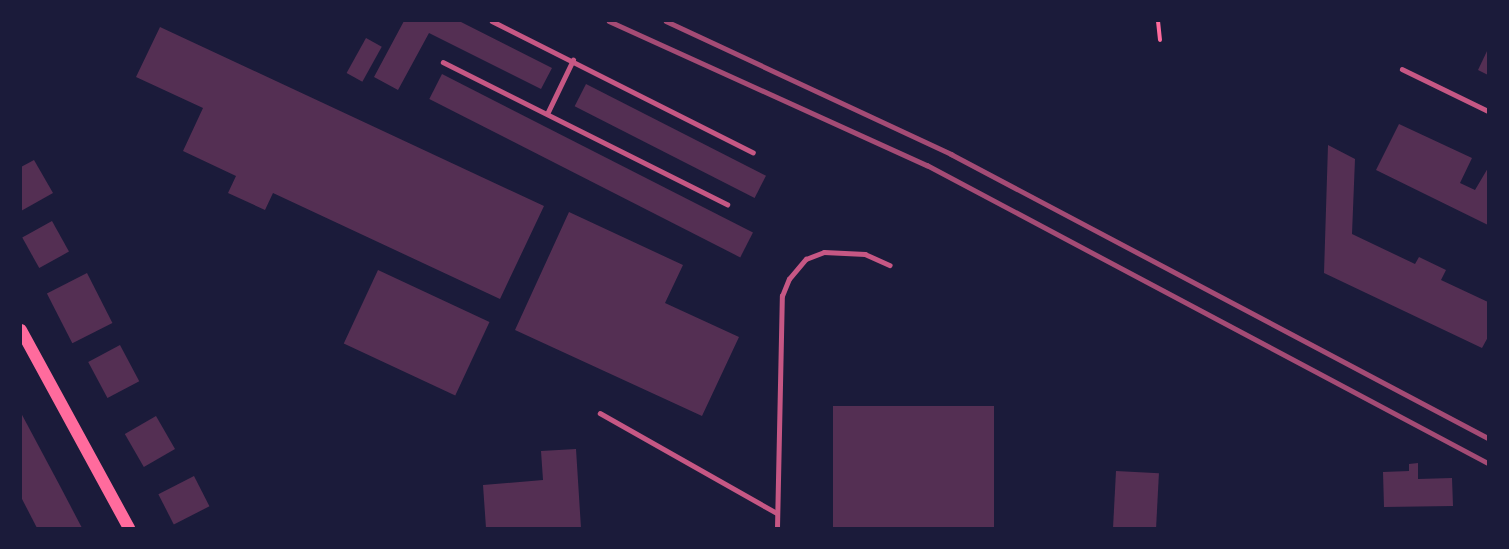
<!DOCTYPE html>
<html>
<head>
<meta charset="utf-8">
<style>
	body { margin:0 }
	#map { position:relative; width:1509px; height:549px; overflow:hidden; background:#1b1b3a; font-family:Roboto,sans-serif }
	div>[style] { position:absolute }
	.building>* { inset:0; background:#542f53; transform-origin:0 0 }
	.path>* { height:4px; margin:-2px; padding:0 2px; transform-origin:2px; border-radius:2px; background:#ff6b9d }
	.service>* { height:4.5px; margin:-2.25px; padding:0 2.25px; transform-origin:2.25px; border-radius:2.25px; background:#c65784 }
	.secondary>* { height:12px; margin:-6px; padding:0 6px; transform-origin:6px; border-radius:6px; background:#ff6b9d }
	.rail>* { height:4.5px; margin:-2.25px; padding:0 2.25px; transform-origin:2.25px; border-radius:2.25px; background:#a44b75 }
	span { translate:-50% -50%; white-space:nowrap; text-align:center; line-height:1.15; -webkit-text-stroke:4.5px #1b1b3a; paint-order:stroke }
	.frame { position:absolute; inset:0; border:22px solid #1b1b3a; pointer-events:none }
</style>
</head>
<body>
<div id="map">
	<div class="building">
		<i style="clip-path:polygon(404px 21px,459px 21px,552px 68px,541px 89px,429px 33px,398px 90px,374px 77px)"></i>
		<i style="clip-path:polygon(160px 27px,544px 206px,500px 299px,273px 193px,265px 210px,228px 193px,236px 176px,183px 151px,203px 108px,136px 77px)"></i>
		<i style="left:366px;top:38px;width:18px;height:40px;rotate:29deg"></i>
		<i style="clip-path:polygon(1488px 49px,1488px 75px,1478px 70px)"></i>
		<i style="left:442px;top:74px;width:349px;height:28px;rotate:27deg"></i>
		<i style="left:586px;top:84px;width:202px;height:25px;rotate:27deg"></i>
		<i style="clip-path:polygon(1399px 124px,1472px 158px,1460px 183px,1475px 190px,1488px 168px,1488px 225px,1376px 170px)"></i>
		<i style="clip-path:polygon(1328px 145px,1355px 159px,1352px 234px,1415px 264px,1419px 257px,1446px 270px,1441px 280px,1488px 302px,1488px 337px,1482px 348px,1324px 273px)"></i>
		<i style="clip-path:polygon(34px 160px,53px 193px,21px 211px,21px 167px)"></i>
		<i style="clip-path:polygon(569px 212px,683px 265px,665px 303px,739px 337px,702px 416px,515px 330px)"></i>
		<i style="left:52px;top:221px;width:35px;height:34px;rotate:61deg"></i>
		<i style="left:378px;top:270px;width:123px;height:81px;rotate:25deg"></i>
		<i style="left:87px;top:273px;width:56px;height:45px;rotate:63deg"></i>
		<i style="left:120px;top:345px;width:41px;height:36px;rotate:62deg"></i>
		<i style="left:833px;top:406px;width:161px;height:122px"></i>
		<i style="clip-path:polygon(21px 413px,60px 486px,82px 528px,37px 528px,21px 497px)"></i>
		<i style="left:156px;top:416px;width:38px;height:36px;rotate:60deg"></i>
		<i style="clip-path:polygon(576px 449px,581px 528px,486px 528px,483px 485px,543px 480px,541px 451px)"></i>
		<i style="clip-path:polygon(1418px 463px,1418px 479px,1452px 478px,1453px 506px,1384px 507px,1383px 472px,1409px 471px,1409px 464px)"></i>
		<i style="left:1116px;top:471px;width:43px;height:57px;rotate:3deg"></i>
		<i style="left:194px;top:476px;width:34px;height:40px;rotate:63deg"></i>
	</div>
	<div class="path">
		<i style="left:1158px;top:21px;width:19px;rotate:84deg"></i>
	</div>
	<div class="service">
		<i style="left:492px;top:21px;width:292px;rotate:26.7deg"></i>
		<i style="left:443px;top:62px;width:318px;rotate:26.6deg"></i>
		<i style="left:1402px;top:69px;width:96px;rotate:26deg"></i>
		<i style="left:547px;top:114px;width:60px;rotate:-64.3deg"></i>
		<i style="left:600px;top:413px;width:203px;rotate:29.5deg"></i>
		<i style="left:777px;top:528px;width:232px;rotate:-88.8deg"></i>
		<i style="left:782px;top:296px;width:18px;rotate:-68deg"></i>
		<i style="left:789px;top:279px;width:26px;rotate:-50deg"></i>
		<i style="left:806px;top:259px;width:19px;rotate:-21deg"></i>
		<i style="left:824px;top:252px;width:41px;rotate:2.8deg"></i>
		<i style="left:865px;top:254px;width:27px;rotate:24deg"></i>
	</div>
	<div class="secondary">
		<i style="left:21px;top:330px;width:226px;rotate:61.4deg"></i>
	</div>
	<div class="rail">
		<i style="left:609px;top:21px;width:349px;rotate:24.4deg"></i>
		<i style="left:927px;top:165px;width:635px;rotate:27.98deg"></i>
		<i style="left:666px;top:21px;width:315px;rotate:25deg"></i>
		<i style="left:951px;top:154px;width:607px;rotate:27.87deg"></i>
	</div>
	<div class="frame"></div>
</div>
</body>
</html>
